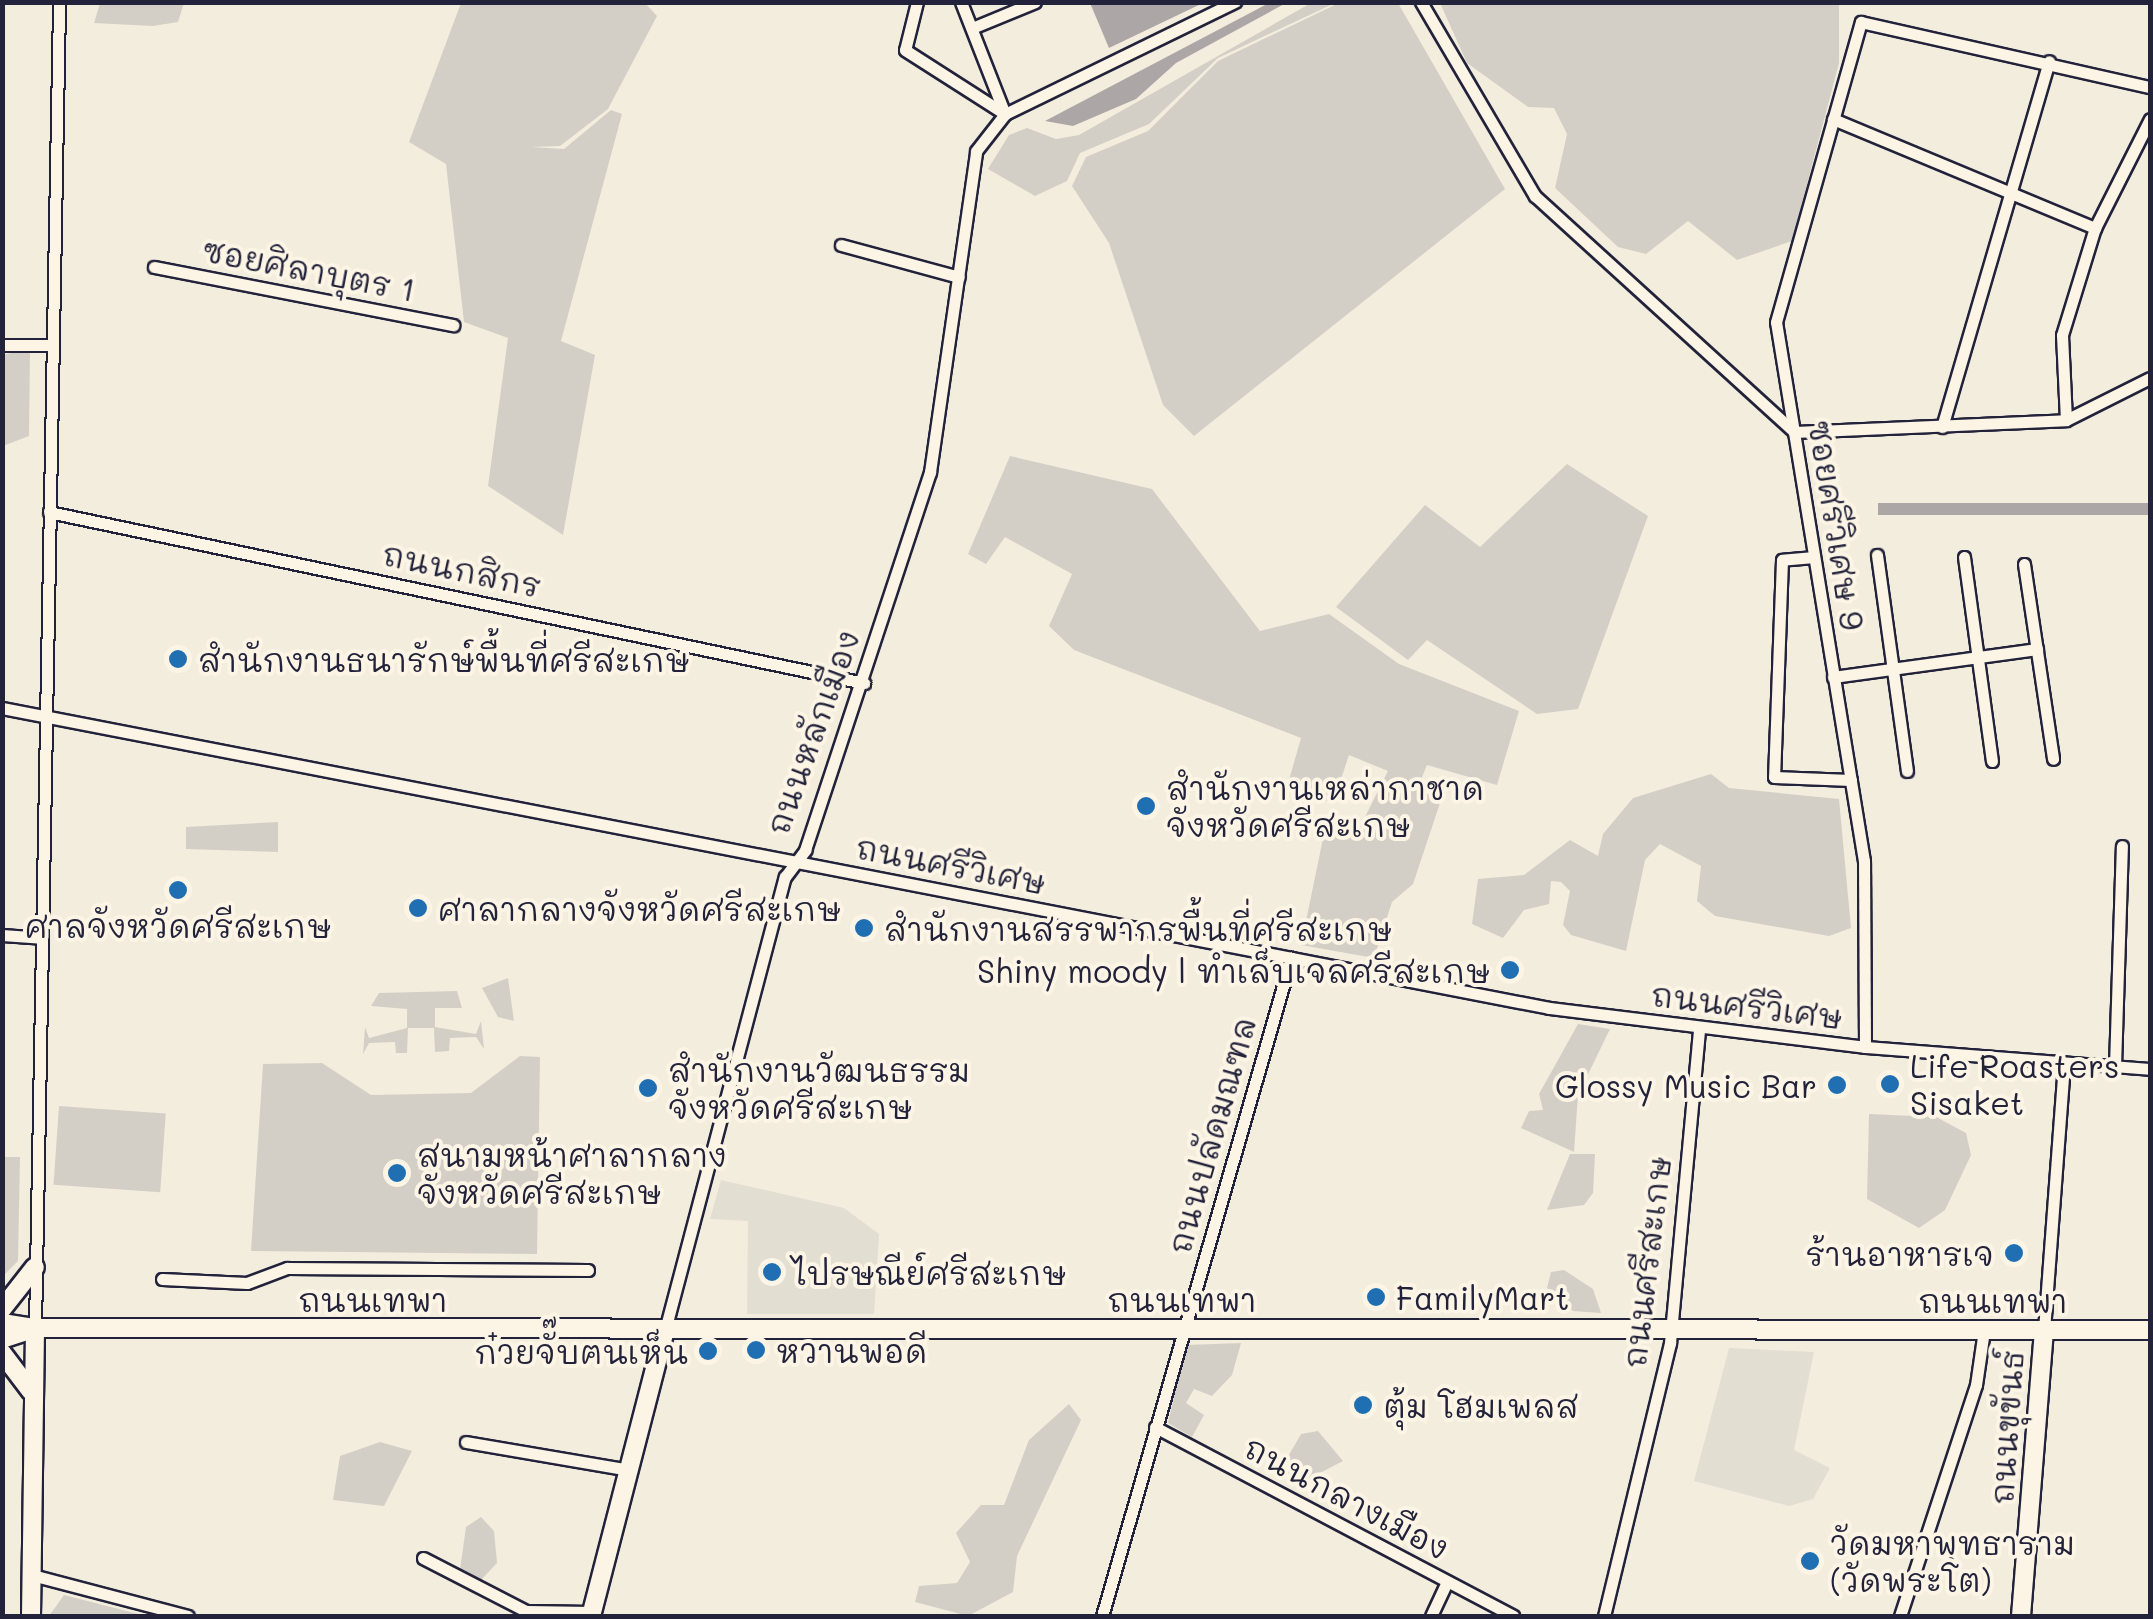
<!DOCTYPE html>
<html>
<head>
<meta charset="utf-8">
<style>
	body { margin:0 }
	#map { position:relative; width:2153px; height:1619px; overflow:hidden; background:#f3edde; font-family:Mali,"Playpen Sans Thai",sans-serif }
	div>[style] { position:absolute }
	.built>* { inset:0; background:#e3ded2 }
	.green>* { inset:0; background:#d4cfc6; transform-origin:0 0 }
	.water>* { inset:0; background:#aca7a6; transform-origin:0 0 }
	.roads { filter:drop-shadow(2px 0 #22223b) drop-shadow(-2px 0 #22223b) drop-shadow(0 2px #22223b) drop-shadow(0 -2px #22223b) }
	.street>* { height:11px; margin:-5.5px; padding:0 5.5px; transform-origin:5.5px; border-radius:5.5px; background:#fcf5e5 }
	.secondary>* { height:18px; margin:-9px; padding:0 9px; transform-origin:9px; border-radius:9px; background:#fcf5e5 }
	.primary>* { height:18px; margin:-9px; padding:0 9px; transform-origin:9px; border-radius:9px; background:#fcf5e5 }
	.dots>* { width:28px; height:28px; translate:-50% -50%; box-sizing:border-box; border:5px solid #fcf5e5; border-radius:50% }
	span { translate:-50% -50%; white-space:nowrap; text-align:center; line-height:1.15; -webkit-text-stroke:8px #fcf5e5; paint-order:stroke }
	.street-label { font-size:32px; color:#22223b }
	.poi-label { font-size:32px; color:#22223b }
	.left { translate:0 -50%; text-align:left }
	.right { translate:-100% -50%; text-align:right }
	.frame { position:absolute; inset:0; border:5px solid #22223b; pointer-events:none }
</style>
</head>
<body>
<div id="map">
	<div class="built">
		<i style="clip-path:polygon(721px 1180px,844px 1208px,879px 1234px,874px 1314px,747px 1314px,748px 1221px,710px 1219px)"></i>
		<i style="clip-path:polygon(1729px 1348px,1814px 1352px,1794px 1450px,1830px 1468px,1813px 1499px,1789px 1506px,1694px 1481px)"></i>
	</div>
	<div class="green">
		<i style="clip-path:polygon(100px 3px,100px 2px,184px 3px,178px 22px,153px 26px,94px 23px)"></i>
		<i style="clip-path:polygon(461px 3px,645px 3px,657px 16px,608px 109px,560px 146px,531px 147px,564px 149px,611px 110px,622px 114px,561px 341px,595px 355px,563px 535px,488px 486px,508px 338px,464px 322px,446px 164px,409px 142px)"></i>
		<i style="clip-path:polygon(1311px 3px,1335px 3px,1218px 58px,1149px 124px,1080px 153px,1067px 181px,1035px 196px,988px 169px,1009px 135px,1027px 128px,1056px 139px,1079px 135px)"></i>
		<i style="clip-path:polygon(1398px 3px,1505px 189px,1194px 436px,1163px 405px,1109px 243px,1072px 186px,1086px 157px,1148px 131px,1218px 61px,1339px 3px)"></i>
		<i style="clip-path:polygon(1440px 3px,1839px 3px,1839px 63px,1792px 241px,1737px 260px,1688px 221px,1646px 254px,1618px 247px,1555px 188px,1567px 134px,1554px 108px,1528px 107px,1467px 63px)"></i>
		<i style="clip-path:polygon(30px 349px,29px 436px,3px 446px,2px 355px)"></i>
		<i style="clip-path:polygon(1010px 456px,1152px 489px,1260px 631px,1329px 614px,1399px 664px,1519px 711px,1497px 785px,1427px 765px,1417px 789px,1441px 800px,1413px 884px,1392px 902px,1374px 958px,1301px 945px,1326px 824px,1360px 827px,1388px 771px,1349px 755px,1333px 803px,1287px 787px,1301px 738px,1074px 650px,1049px 626px,1072px 574px,1005px 537px,986px 564px,968px 554px)"></i>
		<i style="clip-path:polygon(1567px 464px,1648px 516px,1578px 709px,1537px 714px,1427px 640px,1408px 660px,1336px 607px,1425px 505px,1480px 547px)"></i>
		<i style="clip-path:polygon(1711px 774px,1729px 788px,1839px 799px,1851px 928px,1829px 936px,1715px 916px,1697px 901px,1701px 866px,1660px 844px,1645px 860px,1626px 951px,1571px 935px,1563px 925px,1570px 891px,1561px 882px,1551px 881px,1549px 904px,1524px 910px,1503px 938px,1472px 924px,1478px 879px,1524px 875px,1570px 840px,1598px 856px,1603px 834px,1633px 798px)"></i>
		<i style="clip-path:polygon(278px 822px,278px 852px,186px 849px,186px 827px)"></i>
		<i style="clip-path:polygon(508px 978px,514px 1021px,498px 1017px,482px 988px)"></i>
		<i style="clip-path:polygon(457px 991px,462px 1008px,435px 1008px,435px 1027px,476px 1034px,481px 1021px,484px 1049px,476px 1037px,450px 1038px,449px 1051px,435px 1052px,434px 1028px,408px 1028px,407px 1053px,396px 1053px,395px 1042px,369px 1043px,363px 1054px,365px 1027px,369px 1038px,407px 1028px,407px 1009px,371px 1006px,379px 993px)"></i>
		<i style="clip-path:polygon(1578px 1024px,1610px 1029px,1578px 1095px,1574px 1152px,1521px 1128px,1529px 1111px,1543px 1110px,1539px 1094px)"></i>
		<i style="clip-path:polygon(520px 1056px,540px 1057px,537px 1254px,251px 1251px,263px 1064px,322px 1063px,371px 1095px,471px 1093px)"></i>
		<i style="left:59px;top:1106px;width:107px;height:79px;rotate:4deg"></i>
		<i style="clip-path:polygon(1869px 1114px,1936px 1117px,1966px 1133px,1971px 1155px,1945px 1210px,1919px 1228px,1867px 1199px)"></i>
		<i style="clip-path:polygon(1570px 1154px,1595px 1154px,1593px 1193px,1584px 1205px,1547px 1210px)"></i>
		<i style="clip-path:polygon(3px 1157px,20px 1157px,18px 1261px,3px 1276px)"></i>
		<i style="clip-path:polygon(1564px 1270px,1593px 1289px,1601px 1313px,1573px 1311px,1547px 1288px,1551px 1272px)"></i>
		<i style="clip-path:polygon(1241px 1343px,1232px 1375px,1212px 1396px,1194px 1389px,1186px 1403px,1204px 1415px,1192px 1437px,1168px 1423px,1186px 1345px)"></i>
		<i style="clip-path:polygon(1069px 1404px,1081px 1420px,1017px 1556px,1013px 1592px,968px 1616px,915px 1602px,919px 1586px,957px 1583px,970px 1562px,956px 1533px,981px 1505px,1004px 1505px,1029px 1440px)"></i>
		<i style="clip-path:polygon(1318px 1431px,1343px 1461px,1299px 1484px,1282px 1467px,1301px 1434px)"></i>
		<i style="clip-path:polygon(380px 1442px,412px 1451px,384px 1506px,333px 1500px,340px 1456px)"></i>
		<i style="clip-path:polygon(481px 1517px,494px 1531px,497px 1563px,480px 1581px,459px 1577px,466px 1527px)"></i>
		<i style="clip-path:polygon(64px 1595px,146px 1616px,49px 1616px)"></i>
	</div>
	<div class="water">
		<i style="clip-path:polygon(1090px 3px,1090px 2px,1203px 3px,1109px 48px)"></i>
		<i style="clip-path:polygon(1269px 3px,1286px 3px,1176px 63px,1136px 99px,1073px 126px,1045px 121px)"></i>
		<i style="left:2150px;top:503px;width:12px;height:272px;rotate:90deg"></i>
	</div>
	<div class="roads">
		<div class="street">
			<i style="left:917px;top:2px;width:49px;rotate:104deg"></i>
			<i style="left:905px;top:50px;width:119px;rotate:32.6deg"></i>
			<i style="left:961px;top:2px;width:120px;rotate:68.6deg"></i>
			<i style="left:1421px;top:2px;width:225px;rotate:59.6deg"></i>
			<i style="left:1535px;top:196px;width:350px;rotate:42.3deg"></i>
			<i style="left:1794px;top:432px;width:272px;rotate:-2.5deg"></i>
			<i style="left:2066px;top:420px;width:94px;rotate:-26.6deg"></i>
			<i style="left:972px;top:28px;width:68px;rotate:-22.4deg"></i>
			<i style="left:1833px;top:119px;width:284px;rotate:22.6deg"></i>
			<i style="left:841px;top:245px;width:122px;rotate:15.2deg"></i>
			<i style="left:154px;top:267px;width:305px;rotate:11deg"></i>
			<i style="left:2px;top:345px;width:49px"></i>
			<i style="left:2066px;top:420px;width:85px;rotate:-92.7deg"></i>
			<i style="left:2062px;top:335px;width:112px;rotate:-72.9deg"></i>
			<i style="left:2095px;top:228px;width:122px;rotate:-63.2deg"></i>
			<i style="left:1942px;top:427px;width:381px;rotate:-73.7deg"></i>
			<i style="left:49px;top:512px;width:833px;rotate:11.85deg"></i>
			<i style="left:1877px;top:555px;width:218px;rotate:82.1deg"></i>
			<i style="left:1814px;top:557px;width:32px;rotate:175deg"></i>
			<i style="left:1782px;top:560px;width:217px;rotate:92.1deg"></i>
			<i style="left:1774px;top:777px;width:77px;rotate:2.2deg"></i>
			<i style="left:1964px;top:557px;width:206px;rotate:82.2deg"></i>
			<i style="left:2024px;top:564px;width:197px;rotate:81.5deg"></i>
			<i style="left:1833px;top:677px;width:206px;rotate:-7.8deg"></i>
			<i style="left:2px;top:708px;width:1576px;rotate:10.97deg"></i>
			<i style="left:1549px;top:1008px;width:318px;rotate:7deg"></i>
			<i style="left:1865px;top:1047px;width:286px;rotate:4.4deg"></i>
			<i style="left:2px;top:935px;width:39px;rotate:4deg"></i>
			<i style="left:1865px;top:1047px;width:186px;rotate:-90.3deg"></i>
			<i style="left:1864px;top:861px;width:546px;rotate:-99.27deg"></i>
			<i style="left:1776px;top:322px;width:312px;rotate:-74.2deg"></i>
			<i style="left:1861px;top:22px;width:296px;rotate:12.7deg"></i>
			<i style="left:2115px;top:1066px;width:220px;rotate:-88.2deg"></i>
			<i style="left:162px;top:1279px;width:85px;rotate:2.7deg"></i>
			<i style="left:247px;top:1283px;width:43px;rotate:-20.6deg"></i>
			<i style="left:287px;top:1268px;width:301px;rotate:0.4deg"></i>
			<i style="left:35px;top:1328px;width:1326px;rotate:-88.96deg"></i>
			<i style="left:665px;top:1330px;width:469px;rotate:-75.2deg"></i>
			<i style="left:785px;top:877px;width:34px;rotate:-53deg"></i>
			<i style="left:805px;top:850px;width:398px;rotate:-71.7deg"></i>
			<i style="left:930px;top:472px;width:324px;rotate:-81.8deg"></i>
			<i style="left:976px;top:151px;width:47px;rotate:-51.9deg"></i>
			<i style="left:1005px;top:114px;width:256px;rotate:-26deg"></i>
			<i style="left:2044px;top:1330px;width:267px;rotate:-85.7deg"></i>
			<i style="left:1155px;top:1427px;width:405px;rotate:27.8deg"></i>
			<i style="left:466px;top:1442px;width:165px;rotate:9.7deg"></i>
			<i style="left:423px;top:1558px;width:116px;rotate:27.2deg"></i>
			<i style="left:526px;top:1611px;width:66px;rotate:0.9deg"></i>
			<i style="left:32px;top:1575px;width:161px;rotate:14.7deg"></i>
			<i style="left:1102px;top:1616px;width:685px;rotate:-73.97deg"></i>
			<i style="left:1431px;top:1616px;width:38px;rotate:-65deg"></i>
			<i style="left:1604px;top:1616px;width:281px;rotate:-76.4deg"></i>
			<i style="left:1670px;top:1343px;width:315px;rotate:-84.7deg"></i>
			<i style="left:1900px;top:1616px;width:243px;rotate:-71.8deg"></i>
			<i style="left:1976px;top:1385px;width:56px;rotate:-81.7deg"></i>
		</div>
		<div class="secondary">
			<i style="left:35px;top:1328px;width:2115px;rotate:0.05deg"></i>
			<i style="left:591px;top:1616px;width:295px;rotate:-75.5deg"></i>
			<i style="left:2021px;top:1616px;width:287px;rotate:-85.4deg"></i>
		</div>
		<div class="primary">
			<i style="left:2px;top:1309px;width:53px;rotate:-51.8deg"></i>
			<i style="left:2px;top:1323px;width:32px;rotate:9deg"></i>
			<i style="left:2px;top:1339px;width:35px;rotate:-18deg"></i>
			<i style="left:2px;top:1353px;width:48px;rotate:52.7deg"></i>
			<i style="left:31px;top:1616px;width:288px;rotate:-89.2deg"></i>
		</div>
	</div>
	<div class="dots">
		<i style="left:178px;top:659px;background:#1f6fb2"></i>
		<i style="left:1146px;top:806px;background:#1f6fb2"></i>
		<i style="left:178px;top:890px;background:#1f6fb2"></i>
		<i style="left:418px;top:908px;background:#1f6fb2"></i>
		<i style="left:864px;top:928px;background:#1f6fb2"></i>
		<i style="left:1510px;top:970px;background:#1f6fb2"></i>
		<i style="left:1890px;top:1084px;background:#1f6fb2"></i>
		<i style="left:1837px;top:1085px;background:#1f6fb2"></i>
		<i style="left:648px;top:1088px;background:#1f6fb2"></i>
		<i style="left:397px;top:1173px;background:#1f6fb2"></i>
		<i style="left:2014px;top:1253px;background:#1f6fb2"></i>
		<i style="left:772px;top:1272px;background:#1f6fb2"></i>
		<i style="left:1376px;top:1297px;background:#1f6fb2"></i>
		<i style="left:756px;top:1350px;background:#1f6fb2"></i>
		<i style="left:708px;top:1351px;background:#1f6fb2"></i>
		<i style="left:1363px;top:1405px;background:#1f6fb2"></i>
		<i style="left:1810px;top:1561px;background:#1f6fb2"></i>
	</div>
	<div class="street-label">
		<span style="left:309px;top:269px;rotate:11deg">ซอยศิลาบุตร 1</span>
		<span style="left:1837px;top:525px;rotate:81deg">ซอยศรีวิเศษ 9</span>
		<span style="left:462px;top:569px;rotate:12deg">ถนนกสิกร</span>
		<span style="left:812px;top:732px;rotate:-70deg">ถนนหลักเมือง</span>
		<span style="left:951px;top:864px;rotate:11deg">ถนนศรีวิเศษ</span>
		<span style="left:1747px;top:1005px;rotate:7deg">ถนนศรีวิเศษ</span>
		<span style="left:1211px;top:1135px;rotate:-74deg">ถนนปลัดมณฑล</span>
		<span style="left:1646px;top:1262px;rotate:-83deg">ถนนศรีสะเกษ</span>
		<span style="left:373px;top:1299px">ถนนเทพา</span>
		<span style="left:1182px;top:1299px">ถนนเทพา</span>
		<span style="left:1993px;top:1300px">ถนนเทพา</span>
		<span style="left:2006px;top:1427px;rotate:-86deg">ถนนขุขันธ์</span>
		<span style="left:1347px;top:1497px;rotate:28deg">ถนนกลางเมือง</span>
	</div>
	<div class="poi-label">
		<span class="left" style="left:198px;top:659px">สำนักงานธนารักษ์พื้นที่ศรีสะเกษ</span>
		<span class="left" style="left:1166px;top:806px">สำนักงานเหล่ากาชาด<br>จังหวัดศรีสะเกษ</span>
		<span class="left" style="left:438px;top:908px">ศาลากลางจังหวัดศรีสะเกษ</span>
		<span style="left:178px;top:925px">ศาลจังหวัดศรีสะเกษ</span>
		<span class="left" style="left:884px;top:928px">สำนักงานสรรพากรพื้นที่ศรีสะเกษ</span>
		<span class="right" style="left:1490px;top:970px">Shiny moody l ทำเล็บเจลศรีสะเกษ</span>
		<span class="left" style="left:1910px;top:1084px">Life Roasters<br>Sisaket</span>
		<span class="left" style="left:668px;top:1088px">สำนักงานวัฒนธรรม<br>จังหวัดศรีสะเกษ</span>
		<span class="right" style="left:1817px;top:1085px">Glossy Music Bar</span>
		<span class="left" style="left:417px;top:1173px">สนามหน้าศาลากลาง<br>จังหวัดศรีสะเกษ</span>
		<span class="right" style="left:1994px;top:1253px">ร้านอาหารเจ</span>
		<span class="left" style="left:792px;top:1272px">ไปรษณีย์ศรีสะเกษ</span>
		<span class="left" style="left:1396px;top:1297px">FamilyMart</span>
		<span class="left" style="left:776px;top:1350px">หวานพอดี</span>
		<span class="right" style="left:688px;top:1351px">ก๋วยจั๊บฅนเห็น</span>
		<span class="left" style="left:1383px;top:1405px">ตุ้ม โฮมเพลส</span>
		<span class="left" style="left:1830px;top:1561px">วัดมหาพุทธาราม<br>(วัดพระโต)</span>
	</div>
	<div class="frame"></div>
</div>
</body>
</html>
